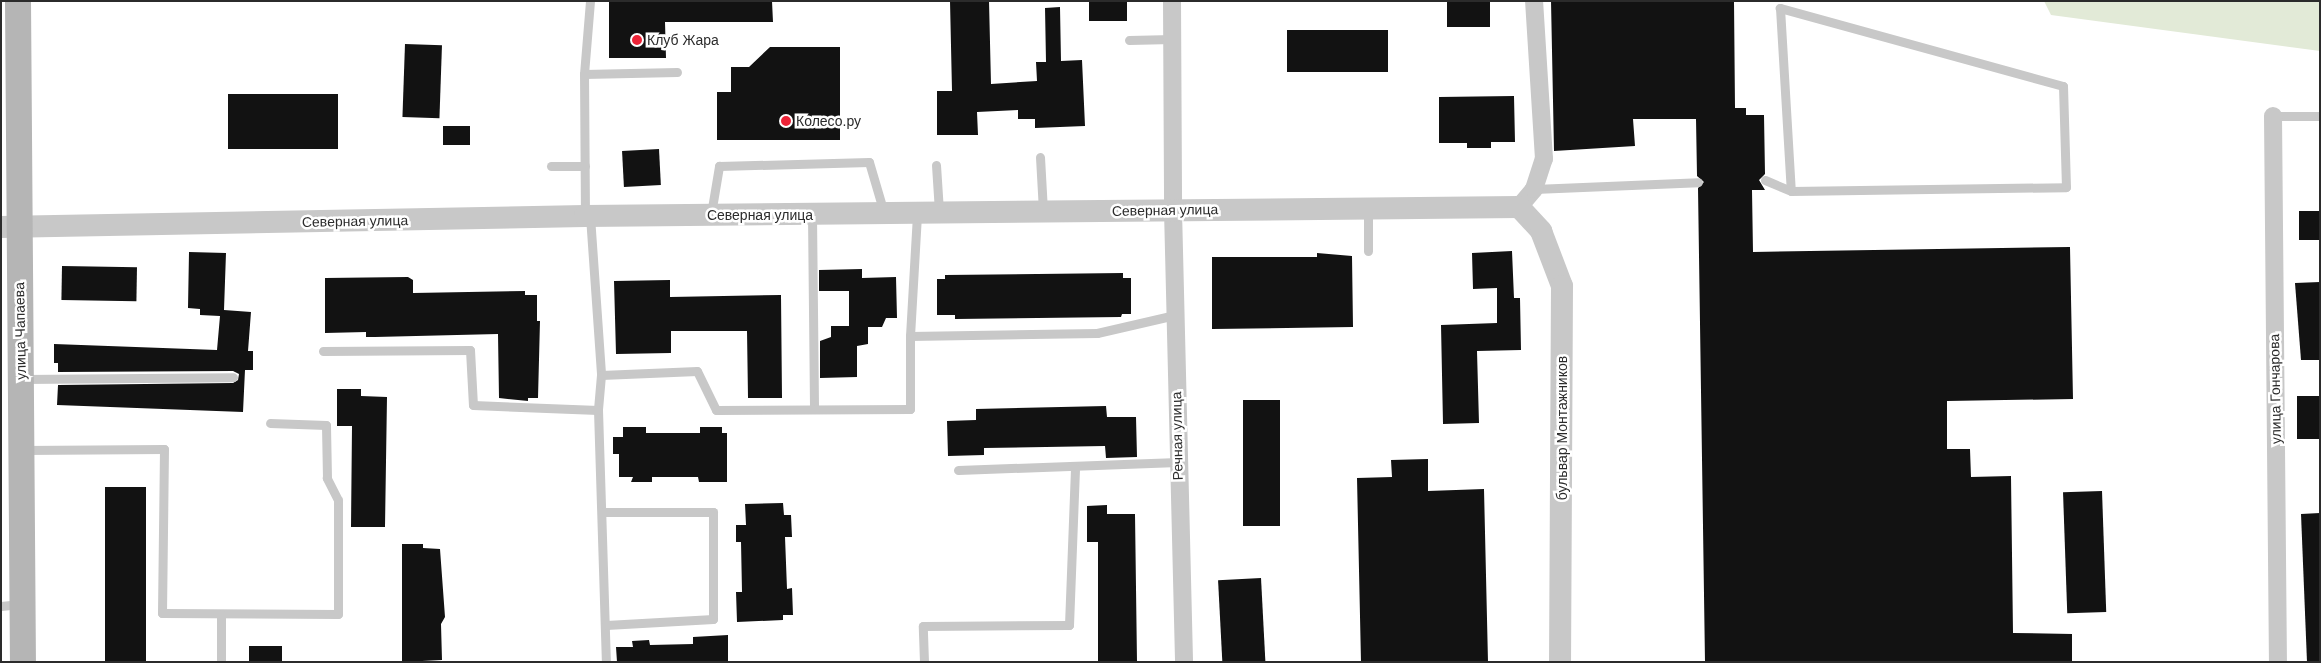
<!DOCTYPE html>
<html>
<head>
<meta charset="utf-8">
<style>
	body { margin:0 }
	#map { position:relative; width:2321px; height:663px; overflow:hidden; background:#fff; font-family:Helvetica,sans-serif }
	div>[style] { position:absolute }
	.green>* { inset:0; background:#e2ead7 }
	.building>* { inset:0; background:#121212; transform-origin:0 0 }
	.service>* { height:9px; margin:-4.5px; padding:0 4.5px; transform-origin:4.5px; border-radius:4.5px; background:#c8c8c8 }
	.minor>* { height:18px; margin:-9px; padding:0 9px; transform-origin:9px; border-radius:9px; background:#c8c8c8 }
	.tertiary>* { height:22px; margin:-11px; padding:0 11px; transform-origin:11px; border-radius:11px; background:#c8c8c8 }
	.secondary>* { height:26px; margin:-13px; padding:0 13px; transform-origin:13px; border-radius:13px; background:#b5b5b5 }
	.dots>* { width:14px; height:14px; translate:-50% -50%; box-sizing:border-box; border:2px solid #fff; border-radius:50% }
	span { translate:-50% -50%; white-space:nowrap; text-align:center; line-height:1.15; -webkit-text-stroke:5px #fff; paint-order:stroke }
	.poi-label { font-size:14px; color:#2b2b2b }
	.left { translate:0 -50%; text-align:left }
	.street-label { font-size:14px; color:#2b2b2b }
	.frame { position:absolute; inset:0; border:2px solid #2b2b2b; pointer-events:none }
</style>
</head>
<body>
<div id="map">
	<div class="green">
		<i style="clip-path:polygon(2044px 1px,2320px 1px,2320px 51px,2051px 15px)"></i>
	</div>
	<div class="building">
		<i style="clip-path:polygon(609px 1px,772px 1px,773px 22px,665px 22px,666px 58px,609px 58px)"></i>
		<i style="clip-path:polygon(950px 1px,989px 1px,991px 84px,1037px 81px,1036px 62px,1046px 62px,1045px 8px,1060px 7px,1061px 61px,1082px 60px,1085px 126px,1035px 128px,1035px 119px,1018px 119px,1018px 110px,977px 112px,978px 135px,937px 135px,937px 91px,952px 91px)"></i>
		<i style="left:1089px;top:1px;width:38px;height:20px"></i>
		<i style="left:1447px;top:1px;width:43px;height:26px"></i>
		<i style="clip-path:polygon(1551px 1px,1734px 1px,1735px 108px,1746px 108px,1746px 115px,1764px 115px,1765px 174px,1759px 180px,1765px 190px,1752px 190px,1753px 252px,2070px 247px,2073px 399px,1947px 401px,1947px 449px,1970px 449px,1971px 477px,2011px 476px,2013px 633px,2072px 634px,2072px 662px,1705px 662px,1698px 188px,1704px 182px,1697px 176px,1696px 119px,1633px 119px,1635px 146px,1554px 151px)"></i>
		<i style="left:1287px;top:30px;width:101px;height:42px"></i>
		<i style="left:405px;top:44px;width:37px;height:73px;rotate:2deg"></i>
		<i style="clip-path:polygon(770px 47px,840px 47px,840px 140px,717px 140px,717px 92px,731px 92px,731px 67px,749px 67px)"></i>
		<i style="left:338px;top:94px;width:55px;height:110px;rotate:90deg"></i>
		<i style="clip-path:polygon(1514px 96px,1515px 142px,1491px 142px,1491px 148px,1467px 148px,1467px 143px,1439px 143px,1439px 97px)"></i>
		<i style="left:470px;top:126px;width:19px;height:27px;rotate:90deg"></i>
		<i style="left:659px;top:149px;width:36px;height:37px;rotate:87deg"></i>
		<i style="left:2320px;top:211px;width:29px;height:21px;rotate:90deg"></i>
		<i style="clip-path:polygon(1512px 251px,1514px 298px,1520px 298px,1521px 350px,1477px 351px,1479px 423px,1443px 424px,1441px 325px,1497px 323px,1497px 288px,1473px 289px,1472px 253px)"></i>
		<i style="clip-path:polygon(189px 252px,226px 253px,224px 310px,251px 312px,248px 351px,253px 351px,253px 370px,245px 370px,243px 412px,57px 405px,58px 385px,233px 383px,238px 380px,239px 374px,233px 371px,58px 372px,58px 363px,54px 363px,54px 344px,217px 350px,220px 316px,200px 315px,200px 309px,188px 308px)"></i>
		<i style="clip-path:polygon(1317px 253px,1352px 256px,1353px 327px,1212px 329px,1212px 257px,1317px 257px)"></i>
		<i style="left:62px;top:266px;width:75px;height:34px;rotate:1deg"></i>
		<i style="clip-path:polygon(862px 269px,862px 278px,896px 277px,897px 318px,886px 318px,882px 327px,868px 327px,868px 344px,857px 346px,857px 377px,820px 378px,820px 341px,831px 337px,831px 326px,849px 326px,849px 291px,819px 291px,819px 270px)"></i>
		<i style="clip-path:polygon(1123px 273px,1123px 278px,1131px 278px,1131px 314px,1122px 314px,1121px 317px,955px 319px,955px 315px,937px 315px,937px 279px,945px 279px,945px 275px)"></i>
		<i style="clip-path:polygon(408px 277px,413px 280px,413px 293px,525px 291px,525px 295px,537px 295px,537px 321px,540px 321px,538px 398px,528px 398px,528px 401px,499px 398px,498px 334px,375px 337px,366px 337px,366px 332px,325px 333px,325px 278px)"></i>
		<i style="clip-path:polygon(670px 280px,670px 297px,781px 295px,782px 398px,748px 398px,747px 331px,671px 331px,671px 353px,616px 354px,614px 281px)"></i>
		<i style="clip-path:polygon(2320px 282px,2320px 360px,2301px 360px,2295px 283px)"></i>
		<i style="clip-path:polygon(337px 389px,361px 389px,361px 396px,387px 397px,385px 527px,351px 527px,352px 426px,337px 426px)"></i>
		<i style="left:2297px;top:396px;width:23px;height:43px"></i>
		<i style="left:1243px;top:400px;width:37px;height:126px"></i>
		<i style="clip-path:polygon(1106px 406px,1107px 417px,1136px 417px,1137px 457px,1106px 458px,1105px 446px,984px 448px,984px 455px,948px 456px,947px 421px,976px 420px,976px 409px)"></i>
		<i style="clip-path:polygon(623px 427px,646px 427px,646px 433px,700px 433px,700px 427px,722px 427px,722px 433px,727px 433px,727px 482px,699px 482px,698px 477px,652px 477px,652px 482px,631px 482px,633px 477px,619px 477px,619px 454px,613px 454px,613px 437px,623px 437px)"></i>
		<i style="clip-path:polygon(1428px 459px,1428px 491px,1484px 489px,1488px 662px,1361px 662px,1357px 478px,1392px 477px,1391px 460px)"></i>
		<i style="left:105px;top:487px;width:41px;height:175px"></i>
		<i style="left:2102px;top:491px;width:121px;height:39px;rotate:88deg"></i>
		<i style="clip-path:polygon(783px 503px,784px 515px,791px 515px,792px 537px,785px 537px,787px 589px,792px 588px,793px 615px,783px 615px,783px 620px,737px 622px,736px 592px,742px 592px,741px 542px,736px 542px,736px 525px,746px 525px,745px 504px)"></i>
		<i style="clip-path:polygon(1107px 505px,1107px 514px,1135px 514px,1137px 662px,1098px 662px,1098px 542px,1087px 542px,1087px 506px)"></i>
		<i style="clip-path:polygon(2320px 513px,2320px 662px,2307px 662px,2301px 514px)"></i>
		<i style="clip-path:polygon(402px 544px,423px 544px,423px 548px,440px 549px,445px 617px,441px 624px,442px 660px,402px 662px)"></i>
		<i style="left:1261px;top:578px;width:84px;height:43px;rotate:87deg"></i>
		<i style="clip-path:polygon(728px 635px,728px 662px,617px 662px,616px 647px,633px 647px,632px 641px,649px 640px,650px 645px,693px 644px,693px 637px)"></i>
		<i style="left:249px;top:646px;width:33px;height:16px"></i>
	</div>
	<div class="service">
		<i style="left:1129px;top:40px;width:43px;rotate:-1.3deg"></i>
		<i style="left:584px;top:74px;width:93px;rotate:-1.2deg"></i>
		<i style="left:2273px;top:116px;width:47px"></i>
		<i style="left:1040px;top:157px;width:54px;rotate:86.8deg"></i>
		<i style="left:936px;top:165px;width:47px;rotate:86.3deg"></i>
		<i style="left:551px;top:166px;width:34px"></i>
		<i style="left:1765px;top:180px;width:28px;rotate:23deg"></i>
		<i style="left:1791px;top:191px;width:275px;rotate:-0.8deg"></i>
		<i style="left:2066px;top:187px;width:101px;rotate:-91.7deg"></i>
		<i style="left:2063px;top:86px;width:294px;rotate:-164.6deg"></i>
		<i style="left:1780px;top:8px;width:183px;rotate:86.6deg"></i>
		<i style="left:1534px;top:189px;width:164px;rotate:-2.4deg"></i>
		<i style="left:1368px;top:208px;width:43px;rotate:90deg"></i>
		<i style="left:711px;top:214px;width:49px;rotate:-80.5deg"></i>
		<i style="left:719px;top:166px;width:150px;rotate:-1.5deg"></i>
		<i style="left:869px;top:162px;width:53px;rotate:73.6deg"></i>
		<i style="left:812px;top:215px;width:194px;rotate:89.4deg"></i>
		<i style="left:585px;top:216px;width:142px;rotate:-90.4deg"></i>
		<i style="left:584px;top:74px;width:73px;rotate:-85.3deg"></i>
		<i style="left:590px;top:216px;width:159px;rotate:86deg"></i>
		<i style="left:601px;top:375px;width:35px;rotate:95deg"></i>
		<i style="left:598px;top:410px;width:252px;rotate:88.2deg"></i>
		<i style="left:910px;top:336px;width:187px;rotate:-0.9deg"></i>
		<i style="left:1097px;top:333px;width:80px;rotate:-13deg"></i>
		<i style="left:323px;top:351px;width:147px;rotate:-0.4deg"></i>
		<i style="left:470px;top:350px;width:55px;rotate:86.9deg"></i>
		<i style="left:473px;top:405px;width:125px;rotate:2.3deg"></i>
		<i style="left:601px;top:375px;width:96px;rotate:-2.4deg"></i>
		<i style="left:697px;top:371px;width:43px;rotate:64deg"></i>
		<i style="left:716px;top:410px;width:194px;rotate:-0.3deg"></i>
		<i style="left:910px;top:409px;width:73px;rotate:-90deg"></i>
		<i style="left:910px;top:336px;width:122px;rotate:-86.7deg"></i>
		<i style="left:23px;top:379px;width:210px;rotate:-0.5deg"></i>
		<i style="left:23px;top:450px;width:141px;rotate:-0.4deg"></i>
		<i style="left:164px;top:449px;width:164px;rotate:90.7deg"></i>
		<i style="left:162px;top:613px;width:176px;rotate:0.3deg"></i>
		<i style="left:338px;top:614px;width:114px;rotate:-90deg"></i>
		<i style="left:338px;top:500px;width:25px;rotate:-117deg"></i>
		<i style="left:327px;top:478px;width:53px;rotate:-91.1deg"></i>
		<i style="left:326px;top:425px;width:56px;rotate:-178deg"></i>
		<i style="left:958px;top:470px;width:220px;rotate:-2.1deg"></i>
		<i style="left:603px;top:512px;width:110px"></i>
		<i style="left:713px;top:512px;width:107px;rotate:90deg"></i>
		<i style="left:713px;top:619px;width:107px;rotate:176.8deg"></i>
		<i style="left:1px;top:606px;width:19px;rotate:-6deg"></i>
		<i style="left:221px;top:614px;width:48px;rotate:90deg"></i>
		<i style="left:924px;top:662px;width:36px;rotate:-92deg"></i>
		<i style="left:923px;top:626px;width:146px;rotate:-0.4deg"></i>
		<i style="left:1069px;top:625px;width:157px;rotate:-87.8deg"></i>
	</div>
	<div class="minor">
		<i style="left:1172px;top:1px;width:209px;rotate:89.7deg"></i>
		<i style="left:1173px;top:210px;width:452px;rotate:88.6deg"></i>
		<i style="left:2273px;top:116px;width:546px;rotate:89.48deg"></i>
		<i style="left:1519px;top:207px;width:23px;rotate:-50deg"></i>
		<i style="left:1534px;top:189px;width:32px;rotate:-72deg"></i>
		<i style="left:1544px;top:159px;width:158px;rotate:-93.6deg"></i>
	</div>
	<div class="tertiary">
		<i style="left:1px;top:227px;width:584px;rotate:-1.08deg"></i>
		<i style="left:585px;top:216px;width:934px;rotate:-0.55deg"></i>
		<i style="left:1519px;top:207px;width:33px;rotate:47deg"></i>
		<i style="left:1541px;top:231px;width:59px;rotate:69.1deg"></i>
		<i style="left:1562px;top:286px;width:376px;rotate:90.3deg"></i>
	</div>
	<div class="secondary">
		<i style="left:18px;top:1px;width:661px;rotate:89.57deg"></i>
	</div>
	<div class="dots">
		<i style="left:637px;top:40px;background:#ed2337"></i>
		<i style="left:786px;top:121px;background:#ed2337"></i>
	</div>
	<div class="poi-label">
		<span class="left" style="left:647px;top:40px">Клуб Жара</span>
		<span class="left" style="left:796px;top:121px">Колесо.ру</span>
	</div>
	<div class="street-label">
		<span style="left:1165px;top:210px;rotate:-1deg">Северная улица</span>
		<span style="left:760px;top:215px">Северная улица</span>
		<span style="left:355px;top:221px;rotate:-1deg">Северная улица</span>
		<span style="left:20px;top:331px;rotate:-91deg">улица Чапаева</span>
		<span style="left:2275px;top:389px;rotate:-91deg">улица Гончарова</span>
		<span style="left:1562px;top:428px;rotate:-90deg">бульвар Монтажников</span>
		<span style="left:1177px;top:436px;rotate:-91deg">Речная улица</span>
	</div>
	<div class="frame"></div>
</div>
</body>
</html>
